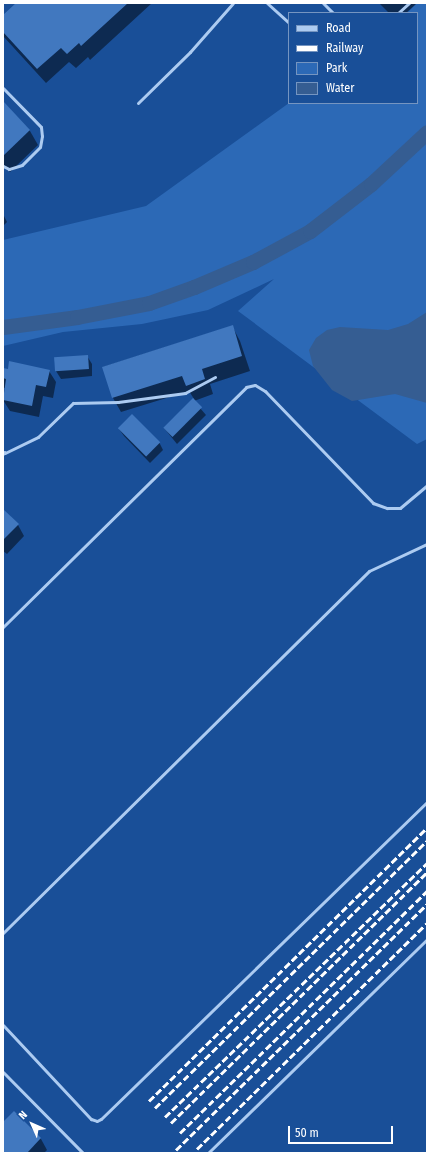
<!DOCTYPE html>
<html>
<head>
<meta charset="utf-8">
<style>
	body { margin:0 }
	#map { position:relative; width:430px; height:1156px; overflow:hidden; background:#194f98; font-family:"Fira Sans Condensed",sans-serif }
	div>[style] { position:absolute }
	.green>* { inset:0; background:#2c69b6 }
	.water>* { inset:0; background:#355d92 }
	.shadow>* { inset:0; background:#0007 }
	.canal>* { height:15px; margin:-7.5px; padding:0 7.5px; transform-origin:7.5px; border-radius:7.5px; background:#355d92 }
	.building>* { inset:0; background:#4178bf; transform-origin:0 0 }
	.service>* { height:3px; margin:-1.5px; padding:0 1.5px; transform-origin:1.5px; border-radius:1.5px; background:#accbf1 }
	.minor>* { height:4px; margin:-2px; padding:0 2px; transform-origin:2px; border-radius:2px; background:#accbf1 }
	.rail>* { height:3px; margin-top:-1.5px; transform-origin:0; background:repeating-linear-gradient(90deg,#fff 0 7px,transparent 0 10px) }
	span { translate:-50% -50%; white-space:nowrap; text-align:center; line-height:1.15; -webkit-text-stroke:3px #194f98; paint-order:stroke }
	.frame { position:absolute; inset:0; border:4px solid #fff; pointer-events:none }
	.legend { position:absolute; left:288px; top:12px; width:130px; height:92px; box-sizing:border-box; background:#194f98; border:1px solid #7595c1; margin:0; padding:5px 7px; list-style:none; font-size:12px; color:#fff }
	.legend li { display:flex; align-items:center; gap:8px; height:20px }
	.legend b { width:20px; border:1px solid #7595c1 }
	.north { position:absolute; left:12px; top:1104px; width:40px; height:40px; -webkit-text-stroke:3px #194f98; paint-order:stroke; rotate:315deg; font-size:11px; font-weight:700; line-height:16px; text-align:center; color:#fff }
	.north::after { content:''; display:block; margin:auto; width:14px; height:18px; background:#fff; clip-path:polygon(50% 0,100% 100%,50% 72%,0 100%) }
	.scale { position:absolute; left:288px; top:1126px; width:105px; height:18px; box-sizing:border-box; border:2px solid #fff; border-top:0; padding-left:5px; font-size:12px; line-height:14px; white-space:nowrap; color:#fff; -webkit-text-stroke:3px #194f98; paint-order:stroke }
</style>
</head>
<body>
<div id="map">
	<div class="green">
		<i style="clip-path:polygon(417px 3px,427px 3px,427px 439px,417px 444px,238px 311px,274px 279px,208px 310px,142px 324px,63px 332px,3px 346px,3px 240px,146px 206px,289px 103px,417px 103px,417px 13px,407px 13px)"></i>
	</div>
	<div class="water">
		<i style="clip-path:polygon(427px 312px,427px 403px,395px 394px,352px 401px,332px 390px,313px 366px,309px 350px,316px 338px,327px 330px,340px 327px,388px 330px,408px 324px)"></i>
	</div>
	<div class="shadow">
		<i style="clip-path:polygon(17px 3px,152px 3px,90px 60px,88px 57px,76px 68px,69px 62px,46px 83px,3px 36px,3px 16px)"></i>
		<i style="clip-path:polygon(379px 3px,417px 3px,406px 13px,389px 13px)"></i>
		<i style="clip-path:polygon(3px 103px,30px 131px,38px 145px,10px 172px,3px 165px)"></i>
		<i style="clip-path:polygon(3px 214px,7px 222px,3px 226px)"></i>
		<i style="clip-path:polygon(232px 326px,240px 341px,250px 371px,210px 384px,213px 394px,194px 401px,206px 415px,177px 444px,164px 428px,194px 399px,189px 391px,121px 412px,113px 398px,103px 367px)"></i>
		<i style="clip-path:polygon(87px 356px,92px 364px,92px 376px,61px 379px,56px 371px)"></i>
		<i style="clip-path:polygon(3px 369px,49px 371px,56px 382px,53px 398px,43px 396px,39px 417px,10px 411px,3px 400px,5px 388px,3px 388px)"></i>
		<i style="clip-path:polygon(119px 429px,159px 442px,163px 450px,150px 463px,124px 436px)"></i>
		<i style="clip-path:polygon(3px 510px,18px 525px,24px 536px,7px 554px,3px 551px)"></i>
		<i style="clip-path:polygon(14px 1112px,41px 1139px,47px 1150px,44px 1153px,3px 1153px,3px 1124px)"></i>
	</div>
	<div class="canal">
		<i style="left:3px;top:327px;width:75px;rotate:-7.7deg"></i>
		<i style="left:77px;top:317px;width:73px;rotate:-11deg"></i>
		<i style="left:149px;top:303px;width:48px;rotate:-19.6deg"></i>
		<i style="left:194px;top:287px;width:64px;rotate:-23deg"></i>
		<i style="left:253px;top:262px;width:65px;rotate:-28.5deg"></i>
		<i style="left:310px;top:231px;width:77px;rotate:-37.6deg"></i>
		<i style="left:371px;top:184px;width:76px;rotate:-42.9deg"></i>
	</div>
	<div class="building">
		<i style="clip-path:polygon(16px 3px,128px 3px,81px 46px,79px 43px,67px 54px,61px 48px,37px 69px,3px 32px,3px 15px)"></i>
		<i style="clip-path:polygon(3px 101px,30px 130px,3px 156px)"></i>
		<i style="clip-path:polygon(233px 325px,242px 356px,202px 369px,205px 379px,186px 386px,182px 376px,112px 398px,102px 367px)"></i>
		<i style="left:88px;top:355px;width:14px;height:34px;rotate:86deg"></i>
		<i style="clip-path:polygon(9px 361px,50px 370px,46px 387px,36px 385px,32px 406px,3px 400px,6px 379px,3px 378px,3px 368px,8px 369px)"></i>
		<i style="left:193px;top:398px;width:13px;height:42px;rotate:45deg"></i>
		<i style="left:132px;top:414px;width:40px;height:20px;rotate:45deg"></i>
		<i style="clip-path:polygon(3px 509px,19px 524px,3px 540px)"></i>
		<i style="clip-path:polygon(14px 1111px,41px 1138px,27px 1153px,3px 1153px,3px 1122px)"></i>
	</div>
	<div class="service">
		<i style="left:267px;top:3px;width:30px;rotate:42deg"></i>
		<i style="left:323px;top:3px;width:14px;rotate:45deg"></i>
		<i style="left:398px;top:13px;width:15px;rotate:-42deg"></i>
		<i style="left:3px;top:88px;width:54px;rotate:45.7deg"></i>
		<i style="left:41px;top:127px;width:9px;rotate:84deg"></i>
		<i style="left:42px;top:136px;width:11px;rotate:100deg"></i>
		<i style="left:40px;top:147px;width:25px;rotate:135deg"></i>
		<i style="left:22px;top:165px;width:14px;rotate:163deg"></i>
		<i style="left:9px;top:169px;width:7px;rotate:-153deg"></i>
		<i style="left:138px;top:103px;width:73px;rotate:-44.4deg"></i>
		<i style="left:190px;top:52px;width:65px;rotate:-48.7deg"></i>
		<i style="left:5px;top:453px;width:37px;rotate:-26deg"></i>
		<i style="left:38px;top:437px;width:49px;rotate:-44.2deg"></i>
		<i style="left:73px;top:403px;width:45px;rotate:-1.3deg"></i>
		<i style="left:118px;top:402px;width:68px;rotate:-7.7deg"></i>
		<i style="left:185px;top:393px;width:34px;rotate:-28deg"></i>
		<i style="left:3px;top:627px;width:342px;rotate:-44.6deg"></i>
		<i style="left:246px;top:387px;width:9px;rotate:-13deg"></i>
		<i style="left:255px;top:385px;width:12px;rotate:31deg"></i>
		<i style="left:265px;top:391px;width:156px;rotate:46deg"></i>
		<i style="left:373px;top:503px;width:15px;rotate:20deg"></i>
		<i style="left:387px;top:508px;width:13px"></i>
		<i style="left:400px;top:508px;width:35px;rotate:-40deg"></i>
		<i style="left:3px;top:933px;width:515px;rotate:-44.69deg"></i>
		<i style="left:369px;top:571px;width:64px;rotate:-25deg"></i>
		<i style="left:3px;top:1025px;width:129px;rotate:46.9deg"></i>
		<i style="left:91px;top:1119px;width:6px;rotate:18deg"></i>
		<i style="left:97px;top:1121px;width:4px;rotate:-27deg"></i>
		<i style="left:101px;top:1119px;width:455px;rotate:-44.2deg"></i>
		<i style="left:3px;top:1072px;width:114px;rotate:45.4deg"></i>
		<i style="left:208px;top:1153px;width:306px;rotate:-44.3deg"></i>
	</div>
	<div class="minor">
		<i style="left:3px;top:454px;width:2px;rotate:-27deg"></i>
	</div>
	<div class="rail">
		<i style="left:149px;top:1101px;width:390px;rotate:-44.5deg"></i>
		<i style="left:155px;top:1108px;width:381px;rotate:-44.5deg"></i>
		<i style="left:165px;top:1117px;width:365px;rotate:-44.1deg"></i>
		<i style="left:171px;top:1123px;width:359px;rotate:-44.4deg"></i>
		<i style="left:180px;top:1133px;width:346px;rotate:-44.4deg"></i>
		<i style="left:197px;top:1149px;width:322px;rotate:-44.5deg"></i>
		<i style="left:176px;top:1150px;width:351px;rotate:-44.4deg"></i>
	</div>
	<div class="frame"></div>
	<ul class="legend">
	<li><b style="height:5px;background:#accbf1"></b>Road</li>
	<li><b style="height:5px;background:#fff"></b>Railway</li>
	<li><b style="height:11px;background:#2c69b6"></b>Park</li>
	<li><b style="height:11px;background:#355d92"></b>Water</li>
	</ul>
	<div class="north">N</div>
	<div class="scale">50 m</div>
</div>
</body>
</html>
